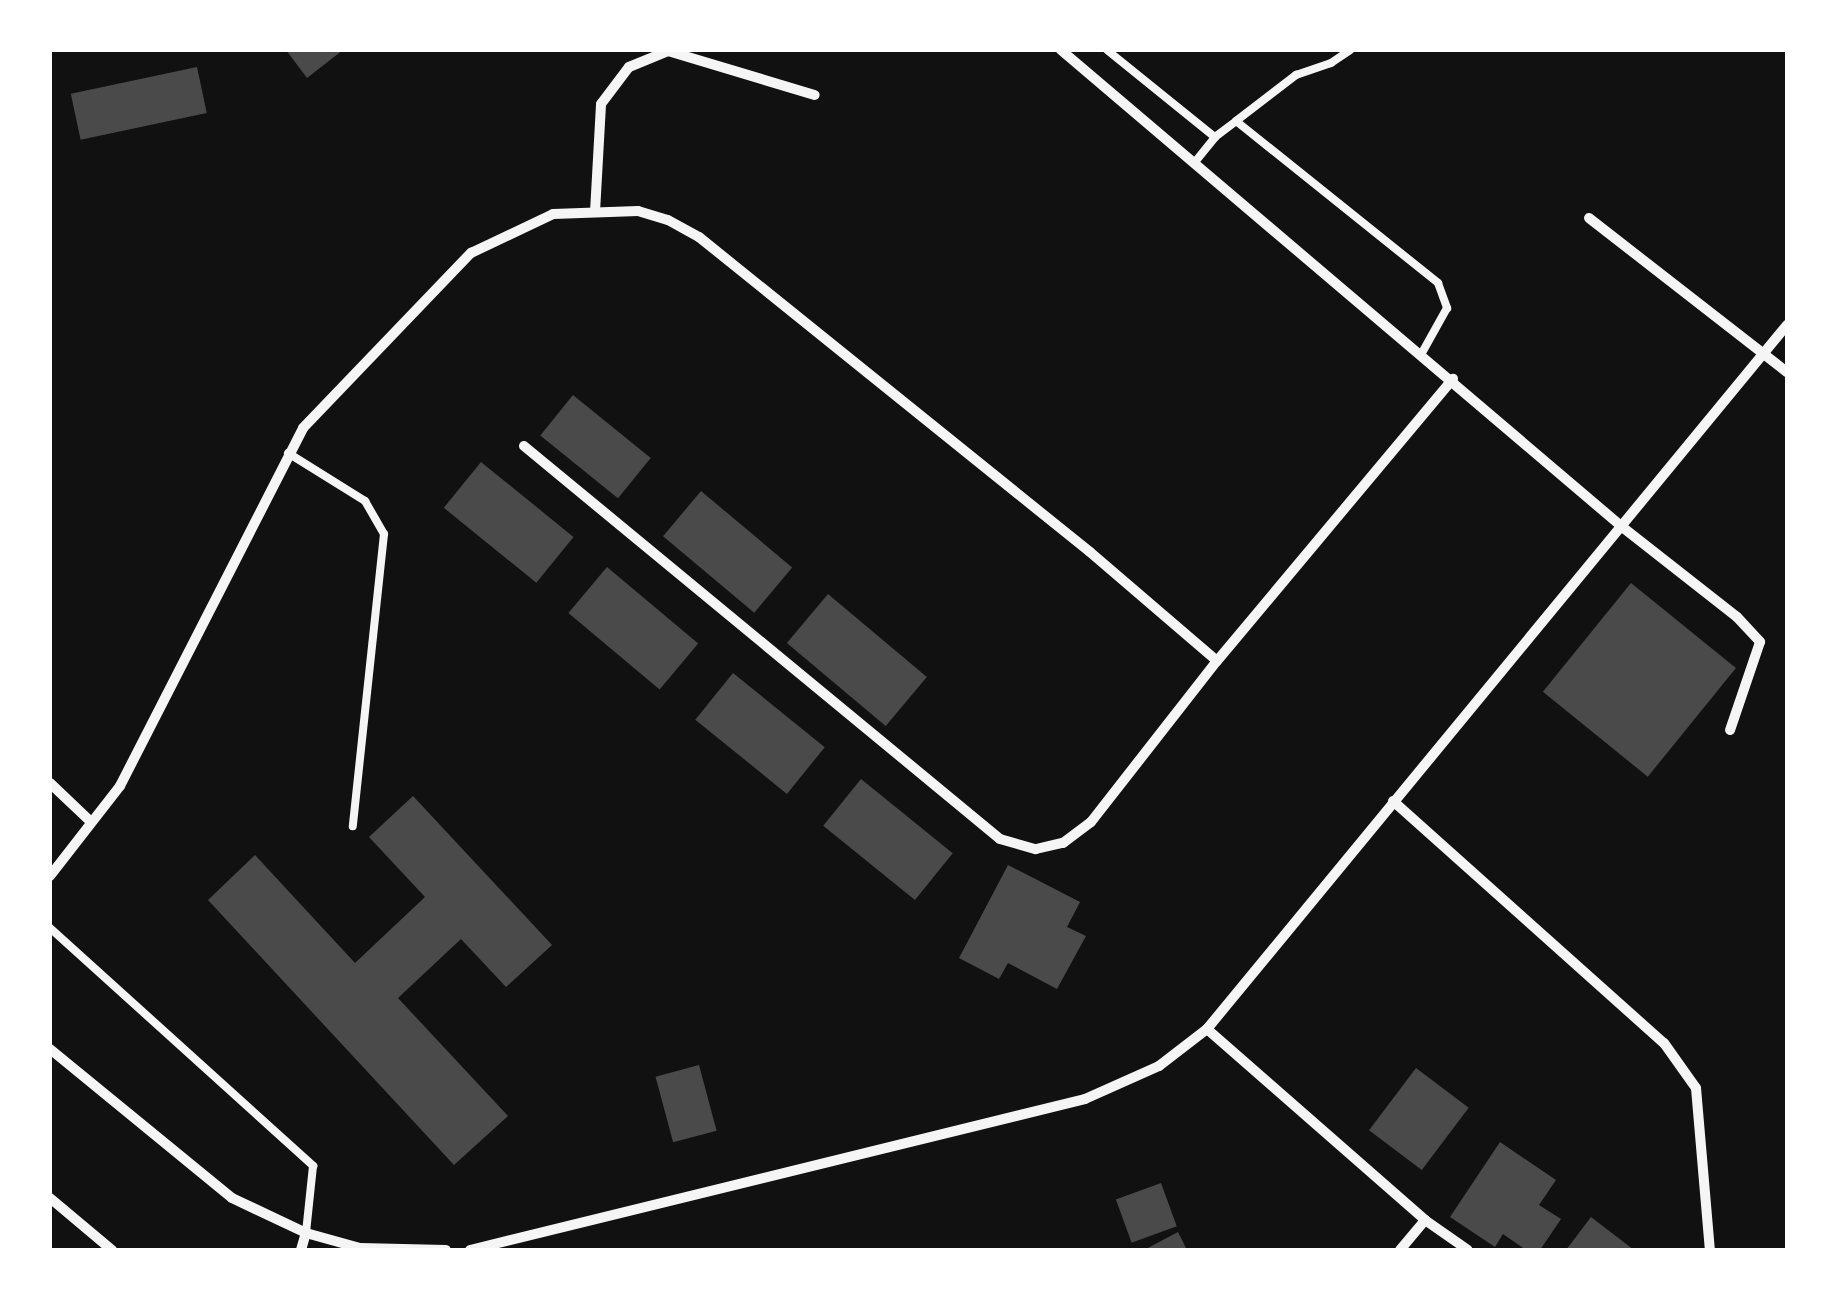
<!DOCTYPE html>
<html>
<head>
<meta charset="utf-8">
<style>
	body { margin:0 }
	#map { position:relative; width:1837px; height:1300px; overflow:hidden; background:#111; font-family:Commissioner,sans-serif }
	div>[style] { position:absolute }
	.building>* { inset:0; background:#4a4a4a; transform-origin:0 0 }
	.service>* { height:8px; margin:-4px; padding:0 4px; transform-origin:4px; border-radius:4px; background:#f5f5f5 }
	.minor>* { height:10px; margin:-5px; padding:0 5px; transform-origin:5px; border-radius:5px; background:#f5f5f5 }
	span { translate:-50% -50%; white-space:nowrap; text-align:center; line-height:1.15; -webkit-text-stroke:9px #fff; paint-order:stroke }
	.frame { position:absolute; inset:0; border:52px solid #fff; pointer-events:none }
</style>
</head>
<body>
<div id="map">
	<div class="building">
		<i style="clip-path:polygon(286px 50px,343px 50px,307px 78px)"></i>
		<i style="left:197px;top:67px;width:47px;height:129px;rotate:78deg"></i>
		<i style="left:573px;top:395px;width:100px;height:52px;rotate:39deg"></i>
		<i style="left:481px;top:462px;width:119px;height:59px;rotate:39deg"></i>
		<i style="left:701px;top:491px;width:119px;height:59px;rotate:40deg"></i>
		<i style="left:607px;top:567px;width:119px;height:60px;rotate:40deg"></i>
		<i style="left:1631px;top:583px;width:135px;height:140px;rotate:39deg"></i>
		<i style="left:828px;top:594px;width:129px;height:64px;rotate:40deg"></i>
		<i style="left:733px;top:673px;width:118px;height:60px;rotate:39deg"></i>
		<i style="left:861px;top:779px;width:118px;height:60px;rotate:39deg"></i>
		<i style="clip-path:polygon(413px 796px,552px 945px,506px 987px,461px 939px,398px 998px,508px 1116px,454px 1165px,208px 900px,255px 855px,355px 963px,425px 897px,369px 837px)"></i>
		<i style="clip-path:polygon(1008px 865px,1080px 902px,1067px 927px,1086px 936px,1057px 989px,1008px 963px,999px 979px,959px 958px)"></i>
		<i style="left:699px;top:1065px;width:68px;height:45px;rotate:75deg"></i>
		<i style="left:1416px;top:1068px;width:66px;height:78px;rotate:37deg"></i>
		<i style="clip-path:polygon(1500px 1142px,1556px 1180px,1539px 1205px,1561px 1219px,1540px 1250px,1526px 1250px,1503px 1234px,1495px 1247px,1450px 1217px)"></i>
		<i style="left:1161px;top:1183px;width:46px;height:48px;rotate:70deg"></i>
		<i style="clip-path:polygon(1591px 1217px,1634px 1250px,1566px 1250px)"></i>
		<i style="clip-path:polygon(1178px 1232px,1186px 1248px,1183px 1250px,1144px 1250px)"></i>
	</div>
	<div class="service">
		<i style="left:1107px;top:50px;width:139px;rotate:38.9deg"></i>
		<i style="left:1236px;top:121px;width:76px;rotate:-37.5deg"></i>
		<i style="left:1296px;top:75px;width:37px;rotate:-19deg"></i>
		<i style="left:1331px;top:63px;width:23px;rotate:-34deg"></i>
		<i style="left:1195px;top:162px;width:32px;rotate:-51deg"></i>
		<i style="left:1215px;top:137px;width:26px;rotate:-37deg"></i>
		<i style="left:1236px;top:121px;width:259px;rotate:38.7deg"></i>
		<i style="left:1438px;top:283px;width:27px;rotate:70deg"></i>
		<i style="left:1447px;top:308px;width:51px;rotate:119.1deg"></i>
		<i style="left:288px;top:453px;width:91px;rotate:31.9deg"></i>
		<i style="left:365px;top:501px;width:38px;rotate:60deg"></i>
		<i style="left:384px;top:534px;width:294px;rotate:96.1deg"></i>
		<i style="left:50px;top:928px;width:355px;rotate:42.1deg"></i>
		<i style="left:313px;top:1166px;width:67px;rotate:96deg"></i>
	</div>
	<div class="minor">
		<i style="left:1061px;top:50px;width:735px;rotate:40.36deg"></i>
		<i style="left:1621px;top:526px;width:147px;rotate:38.1deg"></i>
		<i style="left:1737px;top:617px;width:34px;rotate:47deg"></i>
		<i style="left:1760px;top:642px;width:93px;rotate:108.8deg"></i>
		<i style="left:595px;top:212px;width:108px;rotate:-86.8deg"></i>
		<i style="left:601px;top:104px;width:46px;rotate:-52.9deg"></i>
		<i style="left:629px;top:67px;width:42px;rotate:-22.3deg"></i>
		<i style="left:668px;top:51px;width:153px;rotate:16.7deg"></i>
		<i style="left:1589px;top:218px;width:251px;rotate:37.9deg"></i>
		<i style="left:524px;top:446px;width:617px;rotate:39.54deg"></i>
		<i style="left:1000px;top:839px;width:37px;rotate:16deg"></i>
		<i style="left:1036px;top:849px;width:28px;rotate:-13deg"></i>
		<i style="left:1063px;top:843px;width:35px;rotate:-37deg"></i>
		<i style="left:1091px;top:822px;width:204px;rotate:-52deg"></i>
		<i style="left:1217px;top:661px;width:368px;rotate:-50.1deg"></i>
		<i style="left:50px;top:783px;width:55px;rotate:43.5deg"></i>
		<i style="left:1393px;top:801px;width:363px;rotate:41.8deg"></i>
		<i style="left:1664px;top:1043px;width:55px;rotate:54.6deg"></i>
		<i style="left:1696px;top:1088px;width:163px;rotate:85.1deg"></i>
		<i style="left:50px;top:876px;width:114px;rotate:-52.1deg"></i>
		<i style="left:120px;top:786px;width:402px;rotate:-62.9deg"></i>
		<i style="left:303px;top:428px;width:243px;rotate:-46.2deg"></i>
		<i style="left:471px;top:253px;width:91px;rotate:-25.4deg"></i>
		<i style="left:553px;top:214px;width:85px;rotate:-2deg"></i>
		<i style="left:638px;top:211px;width:31px;rotate:17deg"></i>
		<i style="left:668px;top:220px;width:35px;rotate:29deg"></i>
		<i style="left:699px;top:237px;width:502px;rotate:38.86deg"></i>
		<i style="left:1090px;top:552px;width:167px;rotate:40.6deg"></i>
		<i style="left:1207px;top:1029px;width:290px;rotate:41.2deg"></i>
		<i style="left:1425px;top:1220px;width:52px;rotate:34.9deg"></i>
		<i style="left:50px;top:1049px;width:235px;rotate:39.3deg"></i>
		<i style="left:232px;top:1198px;width:82px;rotate:25.3deg"></i>
		<i style="left:306px;top:1233px;width:56px;rotate:15.5deg"></i>
		<i style="left:360px;top:1248px;width:86px;rotate:1.3deg"></i>
		<i style="left:50px;top:1198px;width:81px;rotate:40deg"></i>
		<i style="left:301px;top:1250px;width:18px;rotate:-74deg"></i>
		<i style="left:470px;top:1250px;width:633px;rotate:-13.79deg"></i>
		<i style="left:1085px;top:1099px;width:81px;rotate:-24deg"></i>
		<i style="left:1159px;top:1066px;width:61px;rotate:-37.6deg"></i>
		<i style="left:1207px;top:1029px;width:912px;rotate:-50.52deg"></i>
		<i style="left:1400px;top:1250px;width:39px;rotate:-50deg"></i>
	</div>
	<div class="frame"></div>
</div>
</body>
</html>
